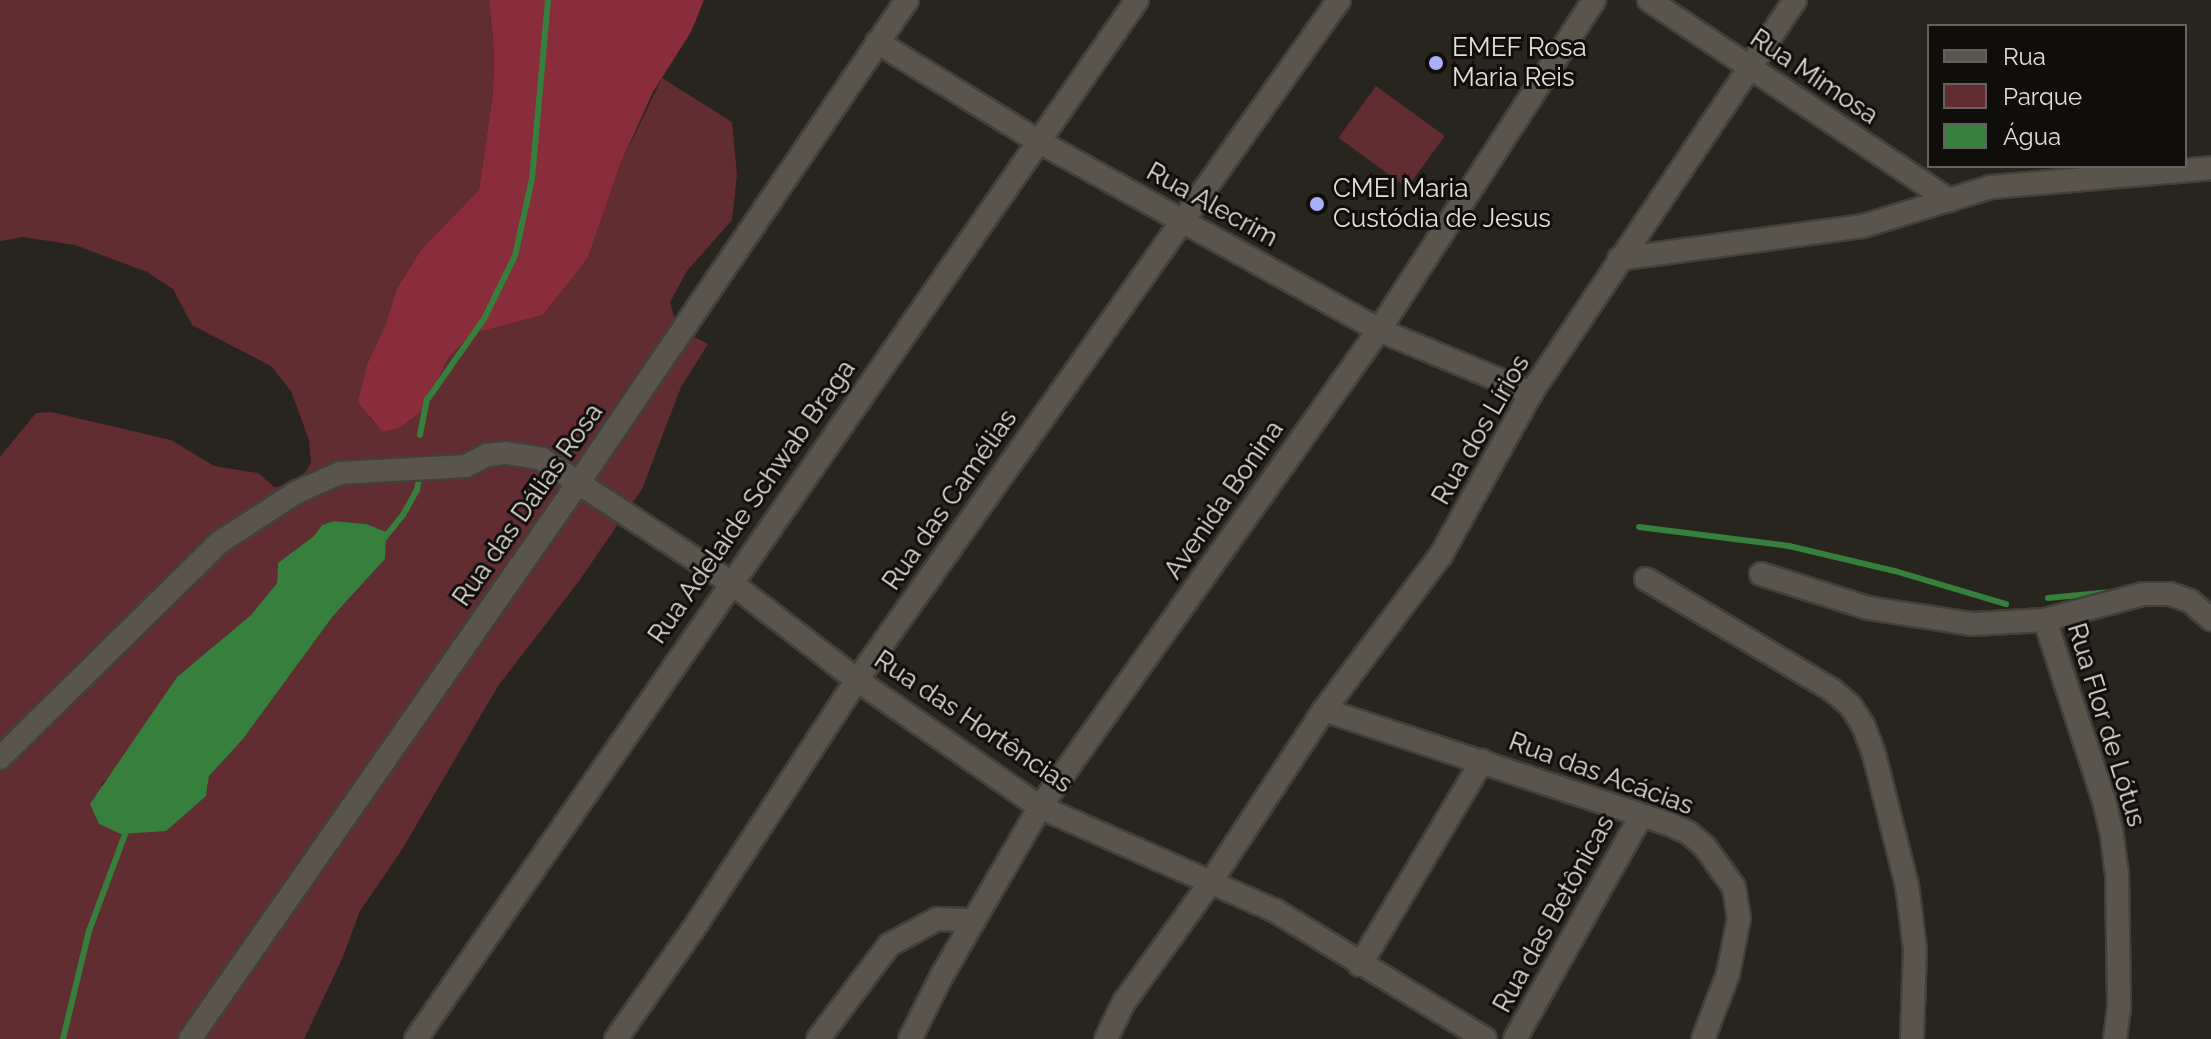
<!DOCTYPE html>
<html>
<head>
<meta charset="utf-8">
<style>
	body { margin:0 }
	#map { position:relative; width:2211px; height:1039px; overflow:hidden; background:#28251e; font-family:Raleway,sans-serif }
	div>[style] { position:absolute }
	.green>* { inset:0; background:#612d31; transform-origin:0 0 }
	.forest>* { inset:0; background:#882d39 }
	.water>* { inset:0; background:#377f3c }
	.stream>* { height:6px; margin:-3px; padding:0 3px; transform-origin:3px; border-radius:3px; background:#377f3c }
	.roads { filter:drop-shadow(2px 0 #43403a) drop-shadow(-2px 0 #43403a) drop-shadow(0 2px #43403a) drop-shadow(0 -2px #43403a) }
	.minor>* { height:22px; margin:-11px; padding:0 11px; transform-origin:11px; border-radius:11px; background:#59554d }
	.dots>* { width:22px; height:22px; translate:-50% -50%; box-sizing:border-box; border:4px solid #100e0b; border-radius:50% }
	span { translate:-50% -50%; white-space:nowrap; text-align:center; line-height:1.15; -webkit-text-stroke:6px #100e0b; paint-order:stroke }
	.poi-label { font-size:26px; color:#e1deda }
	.left { translate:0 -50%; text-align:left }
	.street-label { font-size:26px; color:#e1deda }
	.legend { position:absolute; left:1927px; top:24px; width:260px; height:144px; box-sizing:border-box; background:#100e0b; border:2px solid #64615e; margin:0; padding:10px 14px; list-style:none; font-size:24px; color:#e1deda }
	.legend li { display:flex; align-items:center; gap:16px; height:40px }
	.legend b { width:40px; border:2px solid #64615e }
</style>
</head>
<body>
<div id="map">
	<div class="green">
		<i style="clip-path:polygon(evenodd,0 0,489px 0,494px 51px,493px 92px,479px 190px,423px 247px,397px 288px,385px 326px,369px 417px,382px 432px,400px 428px,421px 412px,449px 357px,472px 334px,543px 315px,570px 281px,588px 256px,620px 165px,662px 78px,732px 122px,737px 175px,732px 220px,687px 271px,670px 302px,677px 328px,708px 344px,681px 387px,642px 489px,579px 581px,498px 686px,401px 851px,360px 911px,342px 959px,304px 1039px,0 1039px,0 457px,36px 413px,51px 412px,171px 440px,214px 466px,258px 473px,274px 487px,297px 484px,311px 463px,309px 440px,291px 391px,271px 366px,192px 325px,173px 289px,147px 272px,75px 245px,23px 237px,0 241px,0 0,334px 521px,366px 524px,385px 559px,333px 616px,243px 739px,209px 776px,206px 796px,187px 811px,101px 785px,114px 772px,177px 677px,251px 615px,277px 583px,278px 563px,314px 536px,322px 525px,334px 521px)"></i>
		<i style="left:1376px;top:86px;width:85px;height:64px;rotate:36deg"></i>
	</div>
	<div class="forest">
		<i style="clip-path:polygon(489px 0,704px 0,691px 32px,653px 92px,620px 165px,588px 257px,570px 281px,543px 315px,472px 334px,449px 357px,421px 412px,400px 428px,382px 432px,358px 402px,367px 365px,385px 326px,397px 288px,423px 247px,479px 190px,493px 92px,494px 51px)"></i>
	</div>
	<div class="water">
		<i style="clip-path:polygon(334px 521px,366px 524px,386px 532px,385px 559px,333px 616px,243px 739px,209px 776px,206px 796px,166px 831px,121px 834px,99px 824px,90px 804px,177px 677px,251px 615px,277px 583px,278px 563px,314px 536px,322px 525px)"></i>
	</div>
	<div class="stream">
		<i style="left:420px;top:435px;width:36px;rotate:-79deg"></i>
		<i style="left:427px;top:400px;width:99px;rotate:-54.9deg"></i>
		<i style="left:484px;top:319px;width:70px;rotate:-63.8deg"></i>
		<i style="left:515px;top:256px;width:79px;rotate:-77.6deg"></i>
		<i style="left:532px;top:179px;width:180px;rotate:-84.9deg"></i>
		<i style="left:1639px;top:527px;width:151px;rotate:7.2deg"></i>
		<i style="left:1789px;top:546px;width:109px;rotate:13.3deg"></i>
		<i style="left:1895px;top:571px;width:116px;rotate:16.6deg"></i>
		<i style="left:381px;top:542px;width:35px;rotate:-51deg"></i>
		<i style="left:403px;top:515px;width:29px;rotate:-61deg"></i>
		<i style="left:417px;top:490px;width:17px;rotate:-80deg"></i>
		<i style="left:2048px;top:598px;width:64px;rotate:-5.4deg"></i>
		<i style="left:63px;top:1039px;width:111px;rotate:-76.5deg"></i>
		<i style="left:89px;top:931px;width:109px;rotate:-69.6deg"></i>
	</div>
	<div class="roads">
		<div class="minor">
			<i style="left:1649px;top:0;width:361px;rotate:33.7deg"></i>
			<i style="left:877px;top:42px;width:189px;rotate:31.6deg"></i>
			<i style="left:1038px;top:141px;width:390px;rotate:29deg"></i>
			<i style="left:1379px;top:330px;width:165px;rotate:22.5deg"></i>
			<i style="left:1619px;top:259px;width:246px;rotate:-7.7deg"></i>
			<i style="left:1863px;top:226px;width:134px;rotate:-16.9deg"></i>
			<i style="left:1991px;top:187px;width:221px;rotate:-4.9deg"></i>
			<i style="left:1761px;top:574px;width:112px;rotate:17.6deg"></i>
			<i style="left:1868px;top:608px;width:106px;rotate:8.7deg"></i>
			<i style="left:1973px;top:624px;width:72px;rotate:-3.2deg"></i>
			<i style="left:2045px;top:620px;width:101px;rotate:-14.9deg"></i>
			<i style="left:2143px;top:594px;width:27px"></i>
			<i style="left:2170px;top:594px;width:21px;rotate:19deg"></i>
			<i style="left:2190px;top:601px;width:28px;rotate:41deg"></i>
			<i style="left:1646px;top:579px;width:217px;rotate:30.8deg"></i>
			<i style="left:1832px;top:690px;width:23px;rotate:40deg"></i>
			<i style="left:1850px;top:705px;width:24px;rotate:57deg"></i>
			<i style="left:1863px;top:725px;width:31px;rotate:69deg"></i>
			<i style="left:1874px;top:754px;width:135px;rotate:75.9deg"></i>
			<i style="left:1907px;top:885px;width:64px;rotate:82.9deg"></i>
			<i style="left:1915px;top:949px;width:90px;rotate:91.9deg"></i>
			<i style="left:2045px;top:620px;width:189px;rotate:71.9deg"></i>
			<i style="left:2104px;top:800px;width:36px;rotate:77deg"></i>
			<i style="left:2112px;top:835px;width:38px;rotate:83deg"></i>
			<i style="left:2117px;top:873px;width:134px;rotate:89.1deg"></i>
			<i style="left:2119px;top:1007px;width:32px;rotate:97deg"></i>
			<i style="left:1324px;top:710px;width:363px;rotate:18.3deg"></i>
			<i style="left:1669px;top:824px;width:22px;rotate:24deg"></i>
			<i style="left:1689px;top:833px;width:21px;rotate:41deg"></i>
			<i style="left:1705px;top:847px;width:49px;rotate:54.1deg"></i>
			<i style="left:1734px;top:887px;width:31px;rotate:81deg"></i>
			<i style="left:1739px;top:918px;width:57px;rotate:101.1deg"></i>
			<i style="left:1728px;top:974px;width:70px;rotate:111deg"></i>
			<i style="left:0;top:758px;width:308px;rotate:-44.5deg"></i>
			<i style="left:220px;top:542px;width:92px;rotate:-33deg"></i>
			<i style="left:297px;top:492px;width:47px;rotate:-23.8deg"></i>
			<i style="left:340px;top:473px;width:126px;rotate:-3.2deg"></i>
			<i style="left:466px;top:466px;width:24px;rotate:-28deg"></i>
			<i style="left:487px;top:455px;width:19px;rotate:-6deg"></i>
			<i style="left:506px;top:453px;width:36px;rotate:9deg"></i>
			<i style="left:542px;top:459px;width:225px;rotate:33.2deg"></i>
			<i style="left:730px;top:582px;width:160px;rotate:37.7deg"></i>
			<i style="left:857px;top:680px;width:223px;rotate:34.8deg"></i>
			<i style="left:1040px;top:807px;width:256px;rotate:23.8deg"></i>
			<i style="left:1274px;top:910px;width:247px;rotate:31.4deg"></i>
			<i style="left:1360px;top:965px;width:238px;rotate:-59.1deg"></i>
			<i style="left:190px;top:1039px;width:679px;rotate:-55.07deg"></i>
			<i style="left:579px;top:482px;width:583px;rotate:-55.76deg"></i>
			<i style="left:416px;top:1039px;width:1265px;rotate:-55.24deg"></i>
			<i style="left:616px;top:1039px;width:132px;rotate:-54.9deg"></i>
			<i style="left:692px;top:931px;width:300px;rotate:-56.7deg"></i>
			<i style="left:857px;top:680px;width:834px;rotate:-54.67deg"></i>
			<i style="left:818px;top:1039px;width:118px;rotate:-52.9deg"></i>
			<i style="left:889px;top:945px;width:55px;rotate:-28.4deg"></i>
			<i style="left:937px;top:919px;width:37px;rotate:2deg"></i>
			<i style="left:910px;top:1039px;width:69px;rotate:-63.4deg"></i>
			<i style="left:941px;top:977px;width:197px;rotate:-59.8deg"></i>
			<i style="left:1040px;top:807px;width:585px;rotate:-54.6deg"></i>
			<i style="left:1379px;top:330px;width:394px;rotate:-56.9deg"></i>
			<i style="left:1106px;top:1039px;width:41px;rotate:-64.1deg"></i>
			<i style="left:1124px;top:1002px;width:147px;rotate:-54.1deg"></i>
			<i style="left:1210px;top:883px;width:207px;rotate:-56.6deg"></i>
			<i style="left:1324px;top:710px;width:194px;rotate:-53deg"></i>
			<i style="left:1441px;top:555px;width:185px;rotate:-60.9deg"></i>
			<i style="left:1531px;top:393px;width:473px;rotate:-56.1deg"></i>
			<i style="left:1515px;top:1039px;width:256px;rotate:-60.5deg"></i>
		</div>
	</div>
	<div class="dots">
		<i style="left:1436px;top:63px;background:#aaaffb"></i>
		<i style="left:1317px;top:204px;background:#aaaffb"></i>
	</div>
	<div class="poi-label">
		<span class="left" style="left:1452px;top:63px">EMEF Rosa<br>Maria Reis</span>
		<span class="left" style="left:1333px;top:204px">CMEI Maria<br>Custódia de Jesus</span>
	</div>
	<div class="street-label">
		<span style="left:1814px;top:77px;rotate:34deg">Rua Mimosa</span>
		<span style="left:1212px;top:205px;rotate:29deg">Rua Alecrim</span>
		<span style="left:1481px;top:430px;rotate:-60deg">Rua dos Lírios</span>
		<span style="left:950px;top:500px;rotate:-55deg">Rua das Camélias</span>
		<span style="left:1224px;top:500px;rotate:-55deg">Avenida Bonina</span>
		<span style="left:752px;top:502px;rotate:-55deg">Rua Adelaide Schwab Braga</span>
		<span style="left:528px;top:505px;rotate:-55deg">Rua das Dálias Rosa</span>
		<span style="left:973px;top:722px;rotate:34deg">Rua das Hortências</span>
		<span style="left:2106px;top:725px;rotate:73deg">Rua Flor de Lótus</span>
		<span style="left:1601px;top:774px;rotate:20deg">Rua das Acácias</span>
		<span style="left:1554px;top:914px;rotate:-61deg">Rua das Betônicas</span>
	</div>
	<ul class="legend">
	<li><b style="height:10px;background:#59554d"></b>Rua</li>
	<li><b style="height:22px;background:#612d31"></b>Parque</li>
	<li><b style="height:22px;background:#377f3c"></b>Água</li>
	</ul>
</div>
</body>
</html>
